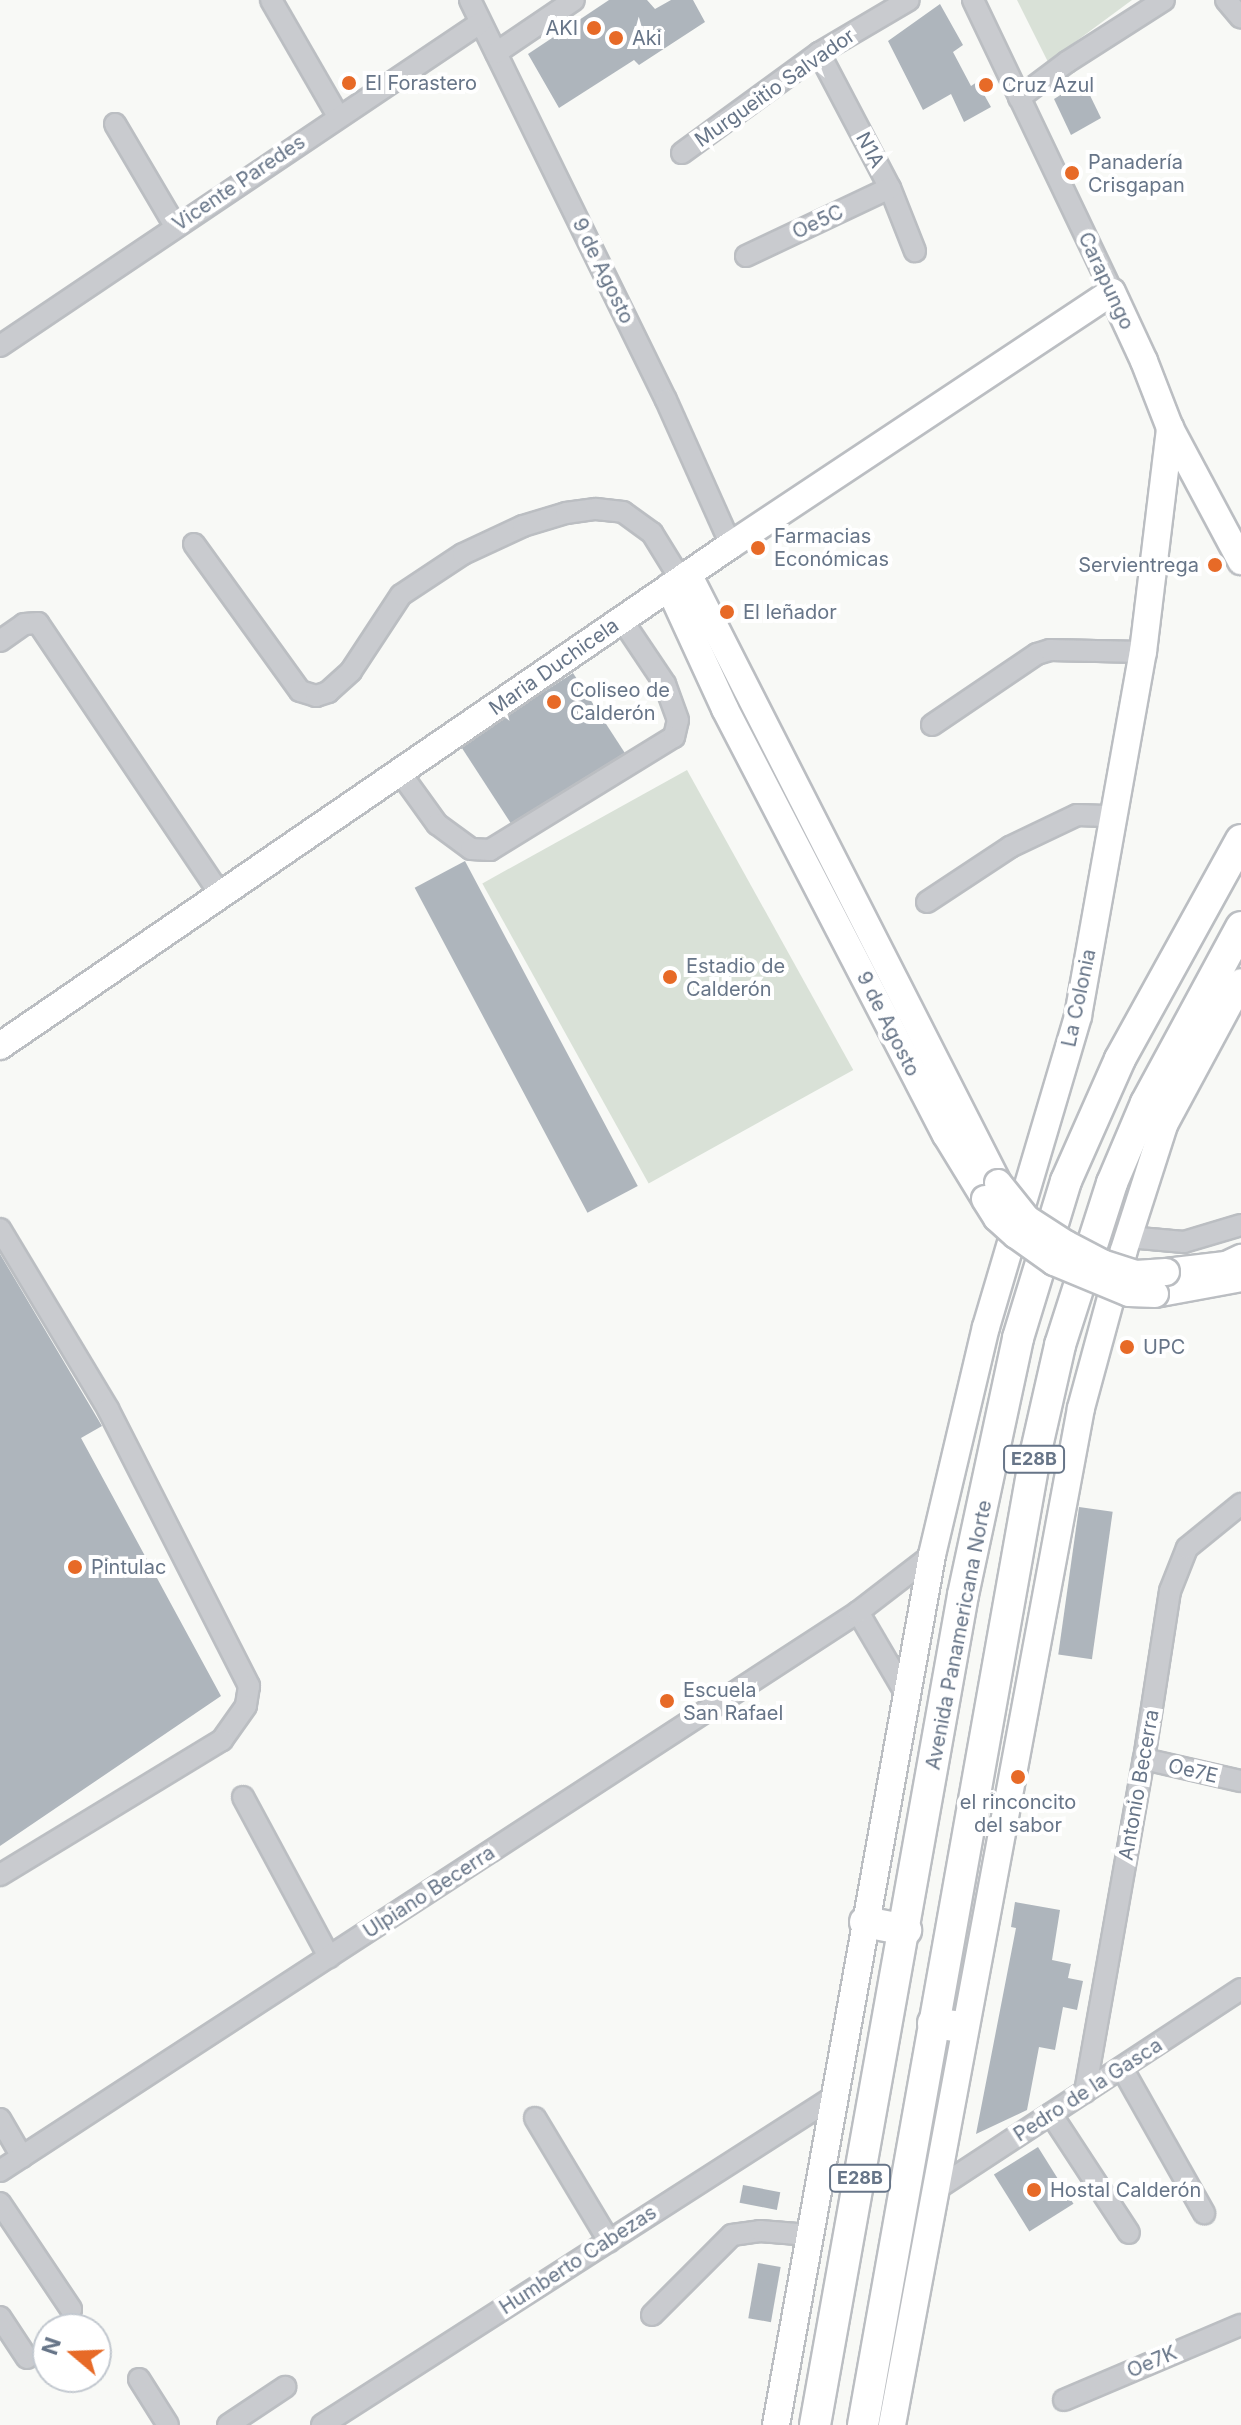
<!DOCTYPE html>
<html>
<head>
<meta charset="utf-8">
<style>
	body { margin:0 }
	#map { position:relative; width:1241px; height:2425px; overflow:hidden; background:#f8f9f6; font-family:Inter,sans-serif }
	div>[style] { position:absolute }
	.green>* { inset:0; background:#d9e1d7; transform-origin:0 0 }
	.building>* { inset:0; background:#aeb5bc; transform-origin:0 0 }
	.roads { filter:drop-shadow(2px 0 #bbbec2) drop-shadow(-2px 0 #bbbec2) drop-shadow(0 2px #bbbec2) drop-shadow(0 -2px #bbbec2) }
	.minor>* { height:20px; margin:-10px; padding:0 10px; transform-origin:10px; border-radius:10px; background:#c9cbcf }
	.major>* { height:26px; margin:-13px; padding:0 13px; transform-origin:13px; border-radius:13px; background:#fff }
	.highway>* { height:30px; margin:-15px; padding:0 15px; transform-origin:15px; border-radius:15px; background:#fff }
	.bridges { filter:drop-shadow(2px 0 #bbbec2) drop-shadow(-2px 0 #bbbec2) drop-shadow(0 2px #bbbec2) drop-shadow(0 -2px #bbbec2) }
	.major-bridge>* { height:26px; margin:-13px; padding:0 13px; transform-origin:13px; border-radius:13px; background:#fff }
	.dots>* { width:22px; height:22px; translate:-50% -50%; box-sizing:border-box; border:4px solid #fff; border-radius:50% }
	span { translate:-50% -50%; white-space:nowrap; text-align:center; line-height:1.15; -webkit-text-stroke:8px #fff; paint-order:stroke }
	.shield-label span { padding:2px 6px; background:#fff; border:2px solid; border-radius:6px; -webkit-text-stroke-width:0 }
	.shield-label { font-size:18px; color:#677588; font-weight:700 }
	.poi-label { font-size:20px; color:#677588 }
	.right { translate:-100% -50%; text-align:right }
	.left { translate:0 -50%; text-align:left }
	.street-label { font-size:20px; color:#677588 }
	.north { position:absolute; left:32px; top:2313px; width:80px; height:80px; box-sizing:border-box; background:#fff; border:2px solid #c2c8cf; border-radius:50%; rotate:289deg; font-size:22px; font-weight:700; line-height:32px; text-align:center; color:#677588 }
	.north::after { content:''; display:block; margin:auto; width:28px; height:36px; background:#e76a27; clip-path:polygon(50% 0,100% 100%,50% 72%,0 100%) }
</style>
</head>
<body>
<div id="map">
	<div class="green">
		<i style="clip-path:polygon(1017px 0,1132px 0,1048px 62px)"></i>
		<i style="left:687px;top:770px;width:343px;height:234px;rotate:61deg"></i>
	</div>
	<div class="building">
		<i style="clip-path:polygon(609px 0,647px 0,655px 9px,671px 0,693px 0,705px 22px,639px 65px,634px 60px,559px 108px,528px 54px)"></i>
		<i style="clip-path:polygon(940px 4px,963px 45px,953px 52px,971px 86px,977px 82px,991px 107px,964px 122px,951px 94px,923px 110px,888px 41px)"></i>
		<i style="clip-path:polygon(1083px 81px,1101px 118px,1071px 135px,1054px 99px)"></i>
		<i style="left:573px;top:673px;width:95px;height:134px;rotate:57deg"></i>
		<i style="left:465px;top:861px;width:368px;height:57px;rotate:62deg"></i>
		<i style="clip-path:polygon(0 1254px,102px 1426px,81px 1438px,221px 1696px,0 1846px)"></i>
		<i style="left:1079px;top:1507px;width:34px;height:149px;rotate:8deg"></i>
		<i style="clip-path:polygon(1015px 1902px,1060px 1910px,1052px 1960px,1071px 1964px,1068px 1978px,1083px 1981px,1077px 2010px,1063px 2007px,1055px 2050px,1039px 2047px,1027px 2110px,976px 2134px,1016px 1928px,1011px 1927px)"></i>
		<i style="left:1038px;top:2147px;width:67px;height:52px;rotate:58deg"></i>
		<i style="left:743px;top:2185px;width:38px;height:18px;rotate:11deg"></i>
		<i style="left:758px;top:2263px;width:23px;height:56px;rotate:10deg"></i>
	</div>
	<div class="roads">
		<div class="minor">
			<i style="left:271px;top:0;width:134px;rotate:60deg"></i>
			<i style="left:470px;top:0;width:445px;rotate:63.9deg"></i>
			<i style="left:666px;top:400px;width:159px;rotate:65.9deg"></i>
			<i style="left:973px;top:0;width:323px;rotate:64.5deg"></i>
			<i style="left:1226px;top:0;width:23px;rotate:50deg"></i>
			<i style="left:496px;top:53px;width:94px;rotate:-34.2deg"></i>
			<i style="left:819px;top:53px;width:153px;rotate:62.3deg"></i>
			<i style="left:890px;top:188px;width:68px;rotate:68.4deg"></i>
			<i style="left:1019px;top:98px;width:60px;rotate:-36.9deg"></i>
			<i style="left:1067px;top:62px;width:115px;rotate:-32.6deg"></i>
			<i style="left:115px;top:124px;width:118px;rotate:59.5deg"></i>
			<i style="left:682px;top:153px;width:170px;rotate:-36.1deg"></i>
			<i style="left:819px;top:53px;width:104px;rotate:-30.5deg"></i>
			<i style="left:746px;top:256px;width:159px;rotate:-25.3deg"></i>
			<i style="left:0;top:346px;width:579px;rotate:-33.94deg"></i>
			<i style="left:194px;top:544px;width:181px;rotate:54.2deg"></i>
			<i style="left:300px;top:691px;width:17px;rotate:17deg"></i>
			<i style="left:316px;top:696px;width:13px;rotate:-18deg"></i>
			<i style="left:328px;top:692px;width:31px;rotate:-42deg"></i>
			<i style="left:351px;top:671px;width:91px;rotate:-56.7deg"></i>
			<i style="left:401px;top:595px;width:74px;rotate:-33.5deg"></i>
			<i style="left:463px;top:554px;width:66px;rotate:-25deg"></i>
			<i style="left:523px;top:526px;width:45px;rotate:-16.8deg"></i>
			<i style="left:566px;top:513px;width:30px;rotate:-8deg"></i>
			<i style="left:596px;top:509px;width:27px;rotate:6deg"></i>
			<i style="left:623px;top:512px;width:36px;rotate:36deg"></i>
			<i style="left:652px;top:533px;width:55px;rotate:58.3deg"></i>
			<i style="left:0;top:641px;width:29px;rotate:-35deg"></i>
			<i style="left:24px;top:624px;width:14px;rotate:-4deg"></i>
			<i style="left:38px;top:623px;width:328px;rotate:56.1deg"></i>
			<i style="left:932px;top:725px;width:127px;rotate:-34.1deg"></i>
			<i style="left:1037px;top:654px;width:14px;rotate:-17deg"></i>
			<i style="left:1050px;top:650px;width:93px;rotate:1.2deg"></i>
			<i style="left:401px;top:774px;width:62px;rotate:54.2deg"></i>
			<i style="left:437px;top:824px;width:42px;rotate:36.3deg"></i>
			<i style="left:471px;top:849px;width:19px;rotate:3deg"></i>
			<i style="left:490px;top:850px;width:216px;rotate:-31.6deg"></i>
			<i style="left:674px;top:737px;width:17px;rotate:-77deg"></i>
			<i style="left:678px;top:720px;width:38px;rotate:-110deg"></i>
			<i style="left:665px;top:684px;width:77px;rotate:-123.9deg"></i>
			<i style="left:927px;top:902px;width:100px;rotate:-33.5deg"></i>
			<i style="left:1010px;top:847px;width:74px;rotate:-25.5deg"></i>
			<i style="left:1077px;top:815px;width:36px;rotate:2deg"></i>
			<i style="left:0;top:1229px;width:210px;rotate:59deg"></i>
			<i style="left:108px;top:1409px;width:311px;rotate:63deg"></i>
			<i style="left:249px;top:1686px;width:20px;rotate:99deg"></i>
			<i style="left:246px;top:1706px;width:42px;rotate:125.2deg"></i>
			<i style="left:222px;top:1740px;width:260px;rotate:148.7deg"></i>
			<i style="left:1128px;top:1237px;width:56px;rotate:5.1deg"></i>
			<i style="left:1184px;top:1242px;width:59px;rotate:-16.6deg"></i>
			<i style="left:858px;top:1612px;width:93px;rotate:59.6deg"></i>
			<i style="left:1144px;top:1759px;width:99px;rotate:12.8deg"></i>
			<i style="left:243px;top:1797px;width:182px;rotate:61.7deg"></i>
			<i style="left:1122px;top:2068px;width:167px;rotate:60.5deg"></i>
			<i style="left:1085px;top:2092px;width:338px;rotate:-80deg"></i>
			<i style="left:1144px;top:1759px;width:170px;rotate:-81.2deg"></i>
			<i style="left:1170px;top:1591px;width:46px;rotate:-68.4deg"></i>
			<i style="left:1187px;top:1548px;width:70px;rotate:-39.2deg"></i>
			<i style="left:1051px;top:2114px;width:142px;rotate:56.8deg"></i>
			<i style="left:535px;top:2118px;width:144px;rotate:59deg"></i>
			<i style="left:0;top:2119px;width:44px;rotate:59.9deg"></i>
			<i style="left:0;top:2171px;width:1024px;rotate:-33.08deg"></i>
			<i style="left:858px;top:1612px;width:93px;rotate:-37.6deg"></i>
			<i style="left:935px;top:2190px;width:366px;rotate:-33.3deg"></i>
			<i style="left:0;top:2203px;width:128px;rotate:56.2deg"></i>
			<i style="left:652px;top:2315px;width:113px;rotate:-45deg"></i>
			<i style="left:732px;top:2235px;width:28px;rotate:-8deg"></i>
			<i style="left:760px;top:2231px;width:50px;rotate:4.6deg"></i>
			<i style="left:0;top:2317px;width:49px;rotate:56.6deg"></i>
			<i style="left:139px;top:2379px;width:54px;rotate:57.8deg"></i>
			<i style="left:1064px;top:2400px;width:192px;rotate:-23deg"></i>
			<i style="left:228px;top:2425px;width:69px;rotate:-33.7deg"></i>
			<i style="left:322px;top:2425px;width:609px;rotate:-32.67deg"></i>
		</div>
		<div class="major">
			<i style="left:688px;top:574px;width:683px;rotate:63.02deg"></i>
			<i style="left:669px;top:587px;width:134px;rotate:65.3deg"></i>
			<i style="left:725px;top:709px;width:480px;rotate:62.6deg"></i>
			<i style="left:946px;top:1135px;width:75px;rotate:58.6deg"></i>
			<i style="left:0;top:1046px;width:886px;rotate:-34.43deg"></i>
			<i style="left:731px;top:545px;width:457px;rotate:-33.6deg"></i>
			<i style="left:1112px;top:292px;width:76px;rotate:65.1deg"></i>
			<i style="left:1144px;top:361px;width:72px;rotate:68.8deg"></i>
			<i style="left:1170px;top:428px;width:151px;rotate:61.9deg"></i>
			<i style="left:1166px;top:1272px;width:60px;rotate:-6.7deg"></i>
			<i style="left:1226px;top:1265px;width:17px;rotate:-25deg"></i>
			<i style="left:1155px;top:1294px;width:87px;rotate:-10.5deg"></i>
			<i style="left:776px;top:2425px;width:884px;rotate:-79.83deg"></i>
			<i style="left:932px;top:1555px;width:234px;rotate:-76.7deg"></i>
			<i style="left:986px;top:1327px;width:324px;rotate:-73.5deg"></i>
			<i style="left:1078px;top:1016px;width:370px;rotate:-79.9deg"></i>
			<i style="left:1143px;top:652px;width:226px;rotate:-83.1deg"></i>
			<i style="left:892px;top:2425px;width:1034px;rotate:-79.47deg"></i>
			<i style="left:1081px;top:1408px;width:161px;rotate:-74.8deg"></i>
			<i style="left:1123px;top:1253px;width:134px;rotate:-72.2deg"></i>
			<i style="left:1164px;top:1125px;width:162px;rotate:-61.7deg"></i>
		</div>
		<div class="highway">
			<i style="left:865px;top:1922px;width:42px;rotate:11deg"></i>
			<i style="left:933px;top:2023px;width:30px;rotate:8deg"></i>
			<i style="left:815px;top:2425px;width:843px;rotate:-79.89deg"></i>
			<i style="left:963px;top:1595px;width:263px;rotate:-77.9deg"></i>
			<i style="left:1018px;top:1338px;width:164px;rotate:-73deg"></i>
			<i style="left:1066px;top:1181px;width:133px;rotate:-66.1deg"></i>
			<i style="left:1120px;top:1059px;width:250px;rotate:-61.1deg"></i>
			<i style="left:863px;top:2425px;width:989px;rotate:-79.93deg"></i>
			<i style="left:1036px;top:1451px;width:109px;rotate:-77.2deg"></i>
			<i style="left:1060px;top:1345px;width:170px;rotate:-72.2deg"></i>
			<i style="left:1112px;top:1183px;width:87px;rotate:-67deg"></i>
			<i style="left:1146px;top:1103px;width:200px;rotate:-61.6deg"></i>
		</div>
	</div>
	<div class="bridges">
		<div class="major-bridge">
			<i style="left:998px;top:1183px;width:46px;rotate:51.1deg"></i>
			<i style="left:1027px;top:1219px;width:46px;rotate:32.7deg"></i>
			<i style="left:1066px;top:1244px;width:41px;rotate:27.8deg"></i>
			<i style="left:1102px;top:1263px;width:36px;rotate:18deg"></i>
			<i style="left:1136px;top:1274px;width:30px;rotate:-4deg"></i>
			<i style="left:985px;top:1199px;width:22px;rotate:58deg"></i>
			<i style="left:997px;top:1218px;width:25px;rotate:42deg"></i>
			<i style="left:1016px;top:1235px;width:47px;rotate:35.4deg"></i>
			<i style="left:1054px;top:1262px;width:81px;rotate:22.5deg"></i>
			<i style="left:1129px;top:1293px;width:26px;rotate:2deg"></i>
		</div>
	</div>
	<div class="dots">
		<i style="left:594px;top:28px;background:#e76a27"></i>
		<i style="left:616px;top:38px;background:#e76a27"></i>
		<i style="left:349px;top:83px;background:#e76a27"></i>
		<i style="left:986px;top:85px;background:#e76a27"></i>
		<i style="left:1072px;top:173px;background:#e76a27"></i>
		<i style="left:758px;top:548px;background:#e76a27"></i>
		<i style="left:1215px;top:565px;background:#e76a27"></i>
		<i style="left:727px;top:612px;background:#e76a27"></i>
		<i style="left:554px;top:702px;background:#e76a27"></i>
		<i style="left:670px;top:977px;background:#e76a27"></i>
		<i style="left:1127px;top:1347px;background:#e76a27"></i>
		<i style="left:75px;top:1567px;background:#e76a27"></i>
		<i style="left:667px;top:1701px;background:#e76a27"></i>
		<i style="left:1018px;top:1777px;background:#e76a27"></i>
		<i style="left:1034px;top:2190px;background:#e76a27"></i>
	</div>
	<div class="shield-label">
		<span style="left:1034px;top:1459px">E28B</span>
		<span style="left:860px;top:2178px">E28B</span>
	</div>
	<div class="poi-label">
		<span class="right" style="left:578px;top:28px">AKI</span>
		<span class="left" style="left:632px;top:38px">Aki</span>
		<span class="left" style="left:365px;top:83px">El Forastero</span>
		<span class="left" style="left:1002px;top:85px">Cruz Azul</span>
		<span class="left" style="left:1088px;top:174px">Panadería<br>Crisgapan</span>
		<span class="left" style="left:774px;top:548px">Farmacias<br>Económicas</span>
		<span class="right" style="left:1199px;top:565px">Servientrega</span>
		<span class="left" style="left:743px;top:612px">El leñador</span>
		<span class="left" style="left:570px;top:702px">Coliseo de<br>Calderón</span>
		<span class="left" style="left:686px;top:978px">Estadio de<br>Calderón</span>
		<span class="left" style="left:1143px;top:1347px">UPC</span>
		<span class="left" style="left:91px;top:1567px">Pintulac</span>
		<span class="left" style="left:683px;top:1702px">Escuela<br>San Rafael</span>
		<span style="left:1018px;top:1814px">el rinconcito<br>del sabor</span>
		<span class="left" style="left:1050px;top:2190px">Hostal Calderón</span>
	</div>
	<div class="street-label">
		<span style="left:775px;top:88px;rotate:-35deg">Murgueitio Salvador</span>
		<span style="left:870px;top:150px;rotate:62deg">N1A</span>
		<span style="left:239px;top:183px;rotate:-34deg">Vicente Paredes</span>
		<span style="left:818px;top:222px;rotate:-25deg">Oe5C</span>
		<span style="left:603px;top:271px;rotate:64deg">9 de Agosto</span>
		<span style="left:1106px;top:281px;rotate:65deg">Carapungo</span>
		<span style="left:554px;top:667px;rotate:-35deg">Maria Duchicela</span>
		<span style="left:1079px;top:998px;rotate:-78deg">La Colonia</span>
		<span style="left:888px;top:1024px;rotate:63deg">9 de Agosto</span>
		<span style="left:959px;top:1635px;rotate:-79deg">Avenida Panamericana Norte</span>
		<span style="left:1193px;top:1771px;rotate:13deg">Oe7E</span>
		<span style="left:1139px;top:1785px;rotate:-80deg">Antonio Becerra</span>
		<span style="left:429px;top:1892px;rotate:-33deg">Ulpiano Becerra</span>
		<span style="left:1088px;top:2090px;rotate:-33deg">Pedro de la Gasca</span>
		<span style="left:578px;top:2260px;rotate:-33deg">Humberto Cabezas</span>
		<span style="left:1152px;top:2362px;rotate:-23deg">Oe7K</span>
	</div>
	<div class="north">N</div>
</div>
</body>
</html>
